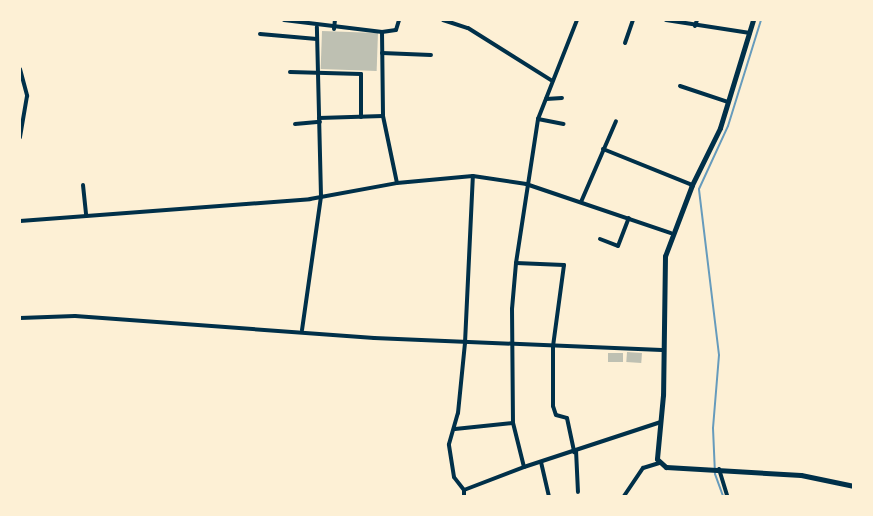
<!DOCTYPE html>
<html>
<head>
<meta charset="utf-8">
<style>
	body { margin:0 }
	#map { position:relative; width:873px; height:516px; overflow:hidden; background:#fdf0d5; font-family:Overpass,sans-serif }
	div>[style] { position:absolute }
	.stream>* { height:2px; margin:-1px; padding:0 1px; transform-origin:1px; border-radius:1px; background:#669bbc }
	.building>* { inset:0; background:#bec0b2; transform-origin:0 0 }
	.minor>* { height:4px; margin:-2px; padding:0 2px; transform-origin:2px; border-radius:2px; background:#003049 }
	.secondary>* { height:5px; margin:-2.5px; padding:0 2.5px; transform-origin:2.5px; border-radius:2.5px; background:#003049 }
	span { translate:-50% -50%; white-space:nowrap; text-align:center; line-height:1.15; -webkit-text-stroke:4.5px #fdf0d5; paint-order:stroke }
	.frame { position:absolute; inset:0; border:21px solid #fdf0d5; pointer-events:none }
</style>
</head>
<body>
<div id="map">
	<div class="stream">
		<i style="left:723px;top:496px;width:23px;rotate:-110deg"></i>
		<i style="left:715px;top:474px;width:46px;rotate:-92.5deg"></i>
		<i style="left:713px;top:428px;width:73px;rotate:-85.3deg"></i>
		<i style="left:719px;top:355px;width:167px;rotate:-96.9deg"></i>
		<i style="left:699px;top:189px;width:69px;rotate:-65.3deg"></i>
		<i style="left:728px;top:126px;width:111px;rotate:-72.7deg"></i>
	</div>
	<div class="building">
		<i style="left:322px;top:31px;width:56px;height:38px;rotate:2deg"></i>
		<i style="left:627px;top:352px;width:15px;height:10px;rotate:4deg"></i>
		<i style="left:608px;top:353px;width:15px;height:9px"></i>
	</div>
	<div class="minor">
		<i style="left:284px;top:20px;width:99px;rotate:7deg"></i>
		<i style="left:382px;top:32px;width:84px;rotate:89.3deg"></i>
		<i style="left:383px;top:116px;width:68px;rotate:78.2deg"></i>
		<i style="left:443px;top:20px;width:26px;rotate:18deg"></i>
		<i style="left:468px;top:28px;width:98px;rotate:32.1deg"></i>
		<i style="left:666px;top:20px;width:85px;rotate:8.8deg"></i>
		<i style="left:695px;top:26px;width:6px;rotate:-72deg"></i>
		<i style="left:334px;top:29px;width:9px;rotate:-84deg"></i>
		<i style="left:382px;top:32px;width:14px;rotate:-8deg"></i>
		<i style="left:396px;top:30px;width:10px;rotate:-73deg"></i>
		<i style="left:260px;top:34px;width:57px;rotate:5deg"></i>
		<i style="left:625px;top:43px;width:24px;rotate:-71deg"></i>
		<i style="left:382px;top:53px;width:49px;rotate:2.3deg"></i>
		<i style="left:20px;top:69px;width:28px;rotate:75deg"></i>
		<i style="left:27px;top:96px;width:42px;rotate:99.7deg"></i>
		<i style="left:290px;top:72px;width:71px;rotate:1.6deg"></i>
		<i style="left:361px;top:74px;width:43px;rotate:90deg"></i>
		<i style="left:680px;top:86px;width:51px;rotate:18.4deg"></i>
		<i style="left:546px;top:99px;width:16px;rotate:-4deg"></i>
		<i style="left:319px;top:118px;width:64px;rotate:-1.8deg"></i>
		<i style="left:538px;top:119px;width:26px;rotate:11deg"></i>
		<i style="left:295px;top:124px;width:25px;rotate:-5deg"></i>
		<i style="left:603px;top:149px;width:96px;rotate:22deg"></i>
		<i style="left:83px;top:185px;width:30px;rotate:84deg"></i>
		<i style="left:581px;top:202px;width:88px;rotate:-66.6deg"></i>
		<i style="left:20px;top:221px;width:291px;rotate:-4.3deg"></i>
		<i style="left:310px;top:199px;width:88px;rotate:-10.4deg"></i>
		<i style="left:397px;top:183px;width:76px;rotate:-5.3deg"></i>
		<i style="left:473px;top:176px;width:54px;rotate:8.6deg"></i>
		<i style="left:526px;top:184px;width:153px;rotate:18.7deg"></i>
		<i style="left:600px;top:239px;width:19px;rotate:21deg"></i>
		<i style="left:618px;top:246px;width:30px;rotate:-69deg"></i>
		<i style="left:516px;top:263px;width:48px;rotate:2.4deg"></i>
		<i style="left:564px;top:265px;width:82px;rotate:97.7deg"></i>
		<i style="left:553px;top:346px;width:60px;rotate:90deg"></i>
		<i style="left:553px;top:406px;width:9px;rotate:72deg"></i>
		<i style="left:556px;top:415px;width:11px;rotate:15deg"></i>
		<i style="left:567px;top:418px;width:35px;rotate:78deg"></i>
		<i style="left:20px;top:318px;width:55px;rotate:-2.1deg"></i>
		<i style="left:75px;top:316px;width:300px;rotate:4.2deg"></i>
		<i style="left:374px;top:338px;width:288px;rotate:2.4deg"></i>
		<i style="left:302px;top:330px;width:135px;rotate:-81.9deg"></i>
		<i style="left:321px;top:196px;width:169px;rotate:-91.4deg"></i>
		<i style="left:455px;top:429px;width:58px;rotate:-5.9deg"></i>
		<i style="left:576px;top:450px;width:42px;rotate:87.3deg"></i>
		<i style="left:541px;top:462px;width:35px;rotate:77deg"></i>
		<i style="left:524px;top:467px;width:45px;rotate:-104deg"></i>
		<i style="left:513px;top:423px;width:114px;rotate:-90.5deg"></i>
		<i style="left:512px;top:309px;width:46px;rotate:-85deg"></i>
		<i style="left:516px;top:263px;width:146px;rotate:-81.3deg"></i>
		<i style="left:538px;top:119px;width:106px;rotate:-68.5deg"></i>
		<i style="left:719px;top:469px;width:28px;rotate:73deg"></i>
		<i style="left:464px;top:490px;width:16px;rotate:-128deg"></i>
		<i style="left:454px;top:477px;width:33px;rotate:-99deg"></i>
		<i style="left:449px;top:444px;width:32px;rotate:-74deg"></i>
		<i style="left:458px;top:413px;width:70px;rotate:-84.3deg"></i>
		<i style="left:465px;top:343px;width:167px;rotate:-87.3deg"></i>
		<i style="left:464px;top:496px;width:6px;rotate:-90deg"></i>
		<i style="left:464px;top:490px;width:64px;rotate:-21deg"></i>
		<i style="left:524px;top:467px;width:144px;rotate:-18.2deg"></i>
		<i style="left:624px;top:496px;width:34px;rotate:-56deg"></i>
		<i style="left:643px;top:468px;width:17px;rotate:-17deg"></i>
	</div>
	<div class="secondary">
		<i style="left:753px;top:20px;width:113px;rotate:107deg"></i>
		<i style="left:720px;top:128px;width:64px;rotate:116.2deg"></i>
		<i style="left:692px;top:185px;width:76px;rotate:110.8deg"></i>
		<i style="left:665px;top:256px;width:139px;rotate:90.8deg"></i>
		<i style="left:663px;top:395px;width:64px;rotate:95.4deg"></i>
		<i style="left:657px;top:459px;width:12px;rotate:42deg"></i>
		<i style="left:666px;top:467px;width:135px;rotate:3.4deg"></i>
		<i style="left:801px;top:475px;width:54px;rotate:11.7deg"></i>
	</div>
	<div class="frame"></div>
</div>
</body>
</html>
